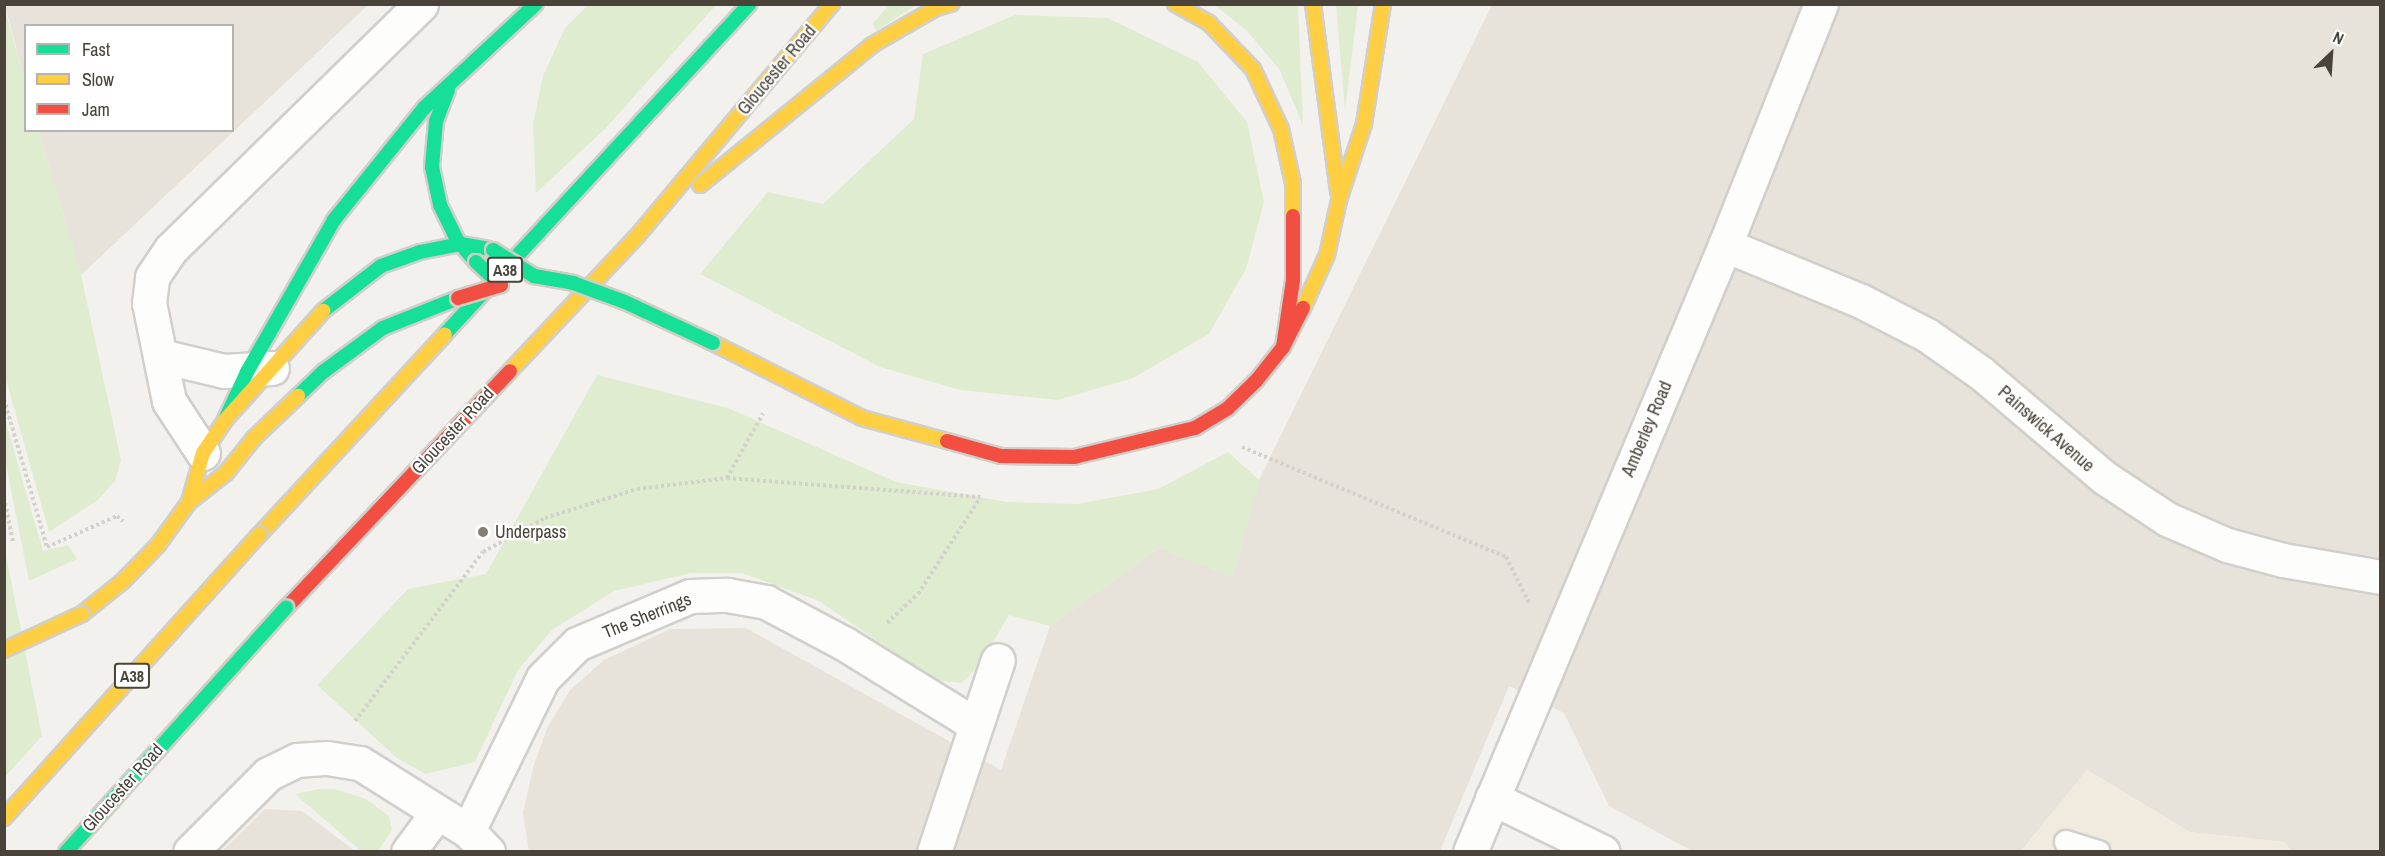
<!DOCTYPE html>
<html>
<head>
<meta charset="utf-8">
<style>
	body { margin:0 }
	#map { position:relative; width:2385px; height:856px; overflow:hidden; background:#f3f1ed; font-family:"Archivo Narrow",sans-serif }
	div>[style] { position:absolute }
	.residential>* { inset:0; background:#e7e3db }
	.commercial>* { inset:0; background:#f1eade }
	.green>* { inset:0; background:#e0eccf }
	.path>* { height:4px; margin-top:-2px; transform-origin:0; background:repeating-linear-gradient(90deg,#d3d1cb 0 3px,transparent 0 6px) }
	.roads { filter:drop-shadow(2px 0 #d1cfcb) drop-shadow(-2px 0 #d1cfcb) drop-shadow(0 2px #d1cfcb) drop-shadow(0 -2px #d1cfcb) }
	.lane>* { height:22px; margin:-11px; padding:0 11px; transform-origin:11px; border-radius:11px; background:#fdfdfc }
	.street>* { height:33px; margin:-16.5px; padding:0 16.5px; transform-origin:16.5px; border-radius:16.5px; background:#fdfdfc }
	.fast>* { height:14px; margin:-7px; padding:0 7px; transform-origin:7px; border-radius:7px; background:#16e098 }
	.slow>* { height:14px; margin:-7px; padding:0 7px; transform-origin:7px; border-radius:7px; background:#ffcf43 }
	.jam>* { height:14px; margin:-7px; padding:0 7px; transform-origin:7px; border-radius:7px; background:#f24e42 }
	.bridges { filter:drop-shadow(2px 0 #d2cec4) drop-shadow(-2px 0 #d2cec4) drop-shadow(0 2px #d2cec4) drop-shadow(0 -2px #d2cec4) }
	.fast-bridge>* { height:14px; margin:-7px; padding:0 7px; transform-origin:7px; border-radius:7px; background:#16e098 }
	.slow-bridge>* { height:14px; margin:-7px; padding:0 7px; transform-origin:7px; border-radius:7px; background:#ffcf43 }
	.jam-bridge>* { height:14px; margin:-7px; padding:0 7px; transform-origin:7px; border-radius:7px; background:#f24e42 }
	.dots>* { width:16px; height:16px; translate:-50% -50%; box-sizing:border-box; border:3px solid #fff; border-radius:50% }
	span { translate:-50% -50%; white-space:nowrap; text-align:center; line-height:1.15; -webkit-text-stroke:4.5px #fff; paint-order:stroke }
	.shield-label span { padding:2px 4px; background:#fff; border:2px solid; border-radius:4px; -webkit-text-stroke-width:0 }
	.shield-label { font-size:16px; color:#494339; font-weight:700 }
	.street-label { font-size:18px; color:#494339 }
	.poi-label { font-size:18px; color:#494339 }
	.left { translate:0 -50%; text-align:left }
	.frame { position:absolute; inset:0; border:6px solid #494339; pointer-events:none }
	.legend { position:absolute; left:24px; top:24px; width:210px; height:108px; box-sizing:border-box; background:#fff; border:2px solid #b6b4b0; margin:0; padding:8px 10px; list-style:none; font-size:18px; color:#494339 }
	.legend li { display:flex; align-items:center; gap:12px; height:30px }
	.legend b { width:30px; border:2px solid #b6b4b0 }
	.north { position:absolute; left:2301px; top:24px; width:60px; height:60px; -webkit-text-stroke:4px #fff; paint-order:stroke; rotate:25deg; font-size:16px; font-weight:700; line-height:24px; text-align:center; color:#494339 }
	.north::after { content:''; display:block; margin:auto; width:21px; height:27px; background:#494339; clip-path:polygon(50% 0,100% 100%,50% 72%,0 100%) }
</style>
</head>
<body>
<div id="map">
	<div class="residential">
		<i style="clip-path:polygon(5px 5px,368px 5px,81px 275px,39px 131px,232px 130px,232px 26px,26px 26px,25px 83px)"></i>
		<i style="clip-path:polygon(1492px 5px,2380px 5px,2380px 851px,2291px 851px,2285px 842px,2190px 832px,2087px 770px,2021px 851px,1692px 851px,1609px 806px,1564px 713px,1509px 686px,1440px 851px,529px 852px,523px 813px,533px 768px,547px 728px,570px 690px,604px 660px,670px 629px,746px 628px,1001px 770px,1050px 626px,1159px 548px,1233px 577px,1259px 480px)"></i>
		<i style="clip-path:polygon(265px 809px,302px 811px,355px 851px,222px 851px)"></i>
	</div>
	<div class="commercial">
		<i style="clip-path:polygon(2087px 770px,2190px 832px,2285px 842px,2291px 851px,2021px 852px)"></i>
	</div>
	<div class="green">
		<i style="clip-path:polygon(1231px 4px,1298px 5px,1303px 125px,1279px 69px,1247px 31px,1216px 6px)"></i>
		<i style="clip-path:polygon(4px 5px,25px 83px,26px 130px,39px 131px,81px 275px,121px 460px,115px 481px,98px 500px,49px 532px,5px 376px)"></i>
		<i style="clip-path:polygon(588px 5px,716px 5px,605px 129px,536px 193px,533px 124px,543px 76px,565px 28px)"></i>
		<i style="clip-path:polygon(889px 5px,916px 5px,876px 31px,873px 23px)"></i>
		<i style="clip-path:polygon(1336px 5px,1358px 5px,1345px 110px)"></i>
		<i style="clip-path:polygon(1015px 15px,1108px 18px,1198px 62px,1247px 122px,1264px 202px,1246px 269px,1209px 334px,1133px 378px,1058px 400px,960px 390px,880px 367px,700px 274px,768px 192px,823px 204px,914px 119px,923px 54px)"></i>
		<i style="clip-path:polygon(597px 375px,728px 408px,896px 482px,1007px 502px,1077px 504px,1158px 489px,1228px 452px,1259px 480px,1233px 577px,1159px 548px,1050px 626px,1009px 615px,980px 664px,962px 683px,934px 680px,819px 601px,742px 573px,691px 573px,614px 591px,552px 630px,518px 670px,475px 762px,426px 774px,398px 759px,317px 685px,408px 589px,486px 574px)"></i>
		<i style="clip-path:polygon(4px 416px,43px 551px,68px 545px,77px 559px,29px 581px,5px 460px)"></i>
		<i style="clip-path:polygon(4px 545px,42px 736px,5px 777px,4px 777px)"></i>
		<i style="clip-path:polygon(319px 789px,335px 789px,366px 799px,389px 816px,392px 830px,378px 851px,361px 851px,295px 794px)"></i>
	</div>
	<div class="path">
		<i style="left:4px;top:399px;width:154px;rotate:73.8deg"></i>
		<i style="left:47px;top:547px;width:77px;rotate:-23.9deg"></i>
		<i style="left:117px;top:516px;width:8px;rotate:40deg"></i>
		<i style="left:1242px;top:447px;width:286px;rotate:22.6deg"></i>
		<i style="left:1506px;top:557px;width:51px;rotate:63.4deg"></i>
		<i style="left:727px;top:478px;width:74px;rotate:-61deg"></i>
		<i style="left:4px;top:497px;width:46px;rotate:78.7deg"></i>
		<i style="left:887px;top:623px;width:42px;rotate:-43.1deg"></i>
		<i style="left:918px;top:594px;width:114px;rotate:-57.1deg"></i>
		<i style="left:355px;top:721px;width:212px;rotate:-52.9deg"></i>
		<i style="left:483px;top:552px;width:71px;rotate:-28.7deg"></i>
		<i style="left:545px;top:518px;width:96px;rotate:-17.5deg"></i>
		<i style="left:637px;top:489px;width:91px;rotate:-7deg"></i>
		<i style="left:727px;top:478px;width:254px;rotate:4.3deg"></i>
	</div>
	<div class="roads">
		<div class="lane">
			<i style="left:2066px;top:842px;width:34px;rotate:17deg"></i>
		</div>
		<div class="street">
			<i style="left:1725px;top:245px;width:147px;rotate:22.4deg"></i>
			<i style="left:1861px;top:301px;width:74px;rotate:27.3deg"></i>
			<i style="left:1927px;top:335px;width:66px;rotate:35.1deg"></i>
			<i style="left:1981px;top:373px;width:162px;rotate:40.3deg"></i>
			<i style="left:2105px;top:478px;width:74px;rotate:33.5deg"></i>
			<i style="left:2167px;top:519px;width:65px;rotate:23.4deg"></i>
			<i style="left:2227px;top:545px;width:58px;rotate:15deg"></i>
			<i style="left:2283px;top:560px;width:98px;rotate:9.9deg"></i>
			<i style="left:161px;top:356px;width:65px;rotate:13.4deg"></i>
			<i style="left:224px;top:371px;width:48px;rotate:-3.6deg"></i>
			<i style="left:203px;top:453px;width:62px;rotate:-123.2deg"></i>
			<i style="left:169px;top:401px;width:100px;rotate:-101.5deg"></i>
			<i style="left:149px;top:303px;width:26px;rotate:-83deg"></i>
			<i style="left:152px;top:277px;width:34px;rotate:-56deg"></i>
			<i style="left:171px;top:249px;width:350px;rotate:-44.4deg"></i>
			<i style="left:1492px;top:798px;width:123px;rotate:25.9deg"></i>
			<i style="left:468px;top:831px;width:170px;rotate:-63.9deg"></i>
			<i style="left:543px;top:678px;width:48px;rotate:-45deg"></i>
			<i style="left:577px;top:644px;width:123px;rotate:-23deg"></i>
			<i style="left:690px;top:596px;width:37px;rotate:-2deg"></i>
			<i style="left:727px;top:595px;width:40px;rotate:10deg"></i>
			<i style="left:766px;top:602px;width:89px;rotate:28deg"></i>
			<i style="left:845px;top:644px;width:154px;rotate:31.7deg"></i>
			<i style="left:190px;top:852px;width:110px;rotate:-45deg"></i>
			<i style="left:268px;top:774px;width:32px;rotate:-26deg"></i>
			<i style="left:297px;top:760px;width:30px;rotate:-4deg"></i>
			<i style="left:327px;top:758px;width:33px;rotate:9deg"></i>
			<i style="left:360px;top:763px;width:128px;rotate:32.2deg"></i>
			<i style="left:468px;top:831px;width:29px;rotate:46deg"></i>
			<i style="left:408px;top:852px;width:49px;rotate:-53.4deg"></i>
			<i style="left:934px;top:852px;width:202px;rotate:-71.6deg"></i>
			<i style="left:1470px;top:852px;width:658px;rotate:-67.21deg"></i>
			<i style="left:1725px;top:245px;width:259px;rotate:-68.3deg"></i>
		</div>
		<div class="fast">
			<i style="left:448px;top:90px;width:33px;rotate:111deg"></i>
			<i style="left:436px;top:121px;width:46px;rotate:95deg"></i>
			<i style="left:432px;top:167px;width:39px;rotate:78deg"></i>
			<i style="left:440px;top:205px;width:39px;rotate:64deg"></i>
			<i style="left:457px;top:240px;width:29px;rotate:49deg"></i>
			<i style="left:323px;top:311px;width:73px;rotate:-37.8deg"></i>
			<i style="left:381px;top:266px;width:41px;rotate:-19.7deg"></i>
			<i style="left:420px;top:252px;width:42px;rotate:-11deg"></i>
			<i style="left:461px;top:244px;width:27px;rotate:10deg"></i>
			<i style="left:445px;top:334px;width:449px;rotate:-47.3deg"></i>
			<i style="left:298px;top:396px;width:35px;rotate:-44deg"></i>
			<i style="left:323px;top:372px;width:74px;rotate:-36.3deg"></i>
			<i style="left:383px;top:328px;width:81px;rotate:-21.8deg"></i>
			<i style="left:225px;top:420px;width:53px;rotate:-65.4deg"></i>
			<i style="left:247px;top:372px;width:175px;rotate:-60.2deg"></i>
			<i style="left:334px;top:220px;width:145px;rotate:-51.2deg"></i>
			<i style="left:425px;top:107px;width:151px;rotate:-42.9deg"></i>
		</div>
		<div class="slow">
			<i style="left:1175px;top:4px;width:39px;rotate:29deg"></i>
			<i style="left:1209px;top:23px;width:64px;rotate:46.3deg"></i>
			<i style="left:1253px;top:69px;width:66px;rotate:65deg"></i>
			<i style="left:1281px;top:129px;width:55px;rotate:77.5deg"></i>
			<i style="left:1293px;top:183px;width:33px;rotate:90deg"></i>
			<i style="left:1313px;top:4px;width:190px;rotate:82.4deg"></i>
			<i style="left:700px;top:185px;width:222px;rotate:-39.1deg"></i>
			<i style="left:872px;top:45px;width:74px;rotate:-30deg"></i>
			<i style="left:936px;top:8px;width:16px;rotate:-15deg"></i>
			<i style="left:1303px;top:308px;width:58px;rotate:-65.6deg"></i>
			<i style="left:1327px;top:255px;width:56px;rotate:-77.7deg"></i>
			<i style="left:1339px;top:200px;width:80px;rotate:-71.8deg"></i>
			<i style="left:1364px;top:124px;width:121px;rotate:-81deg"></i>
			<i style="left:713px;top:343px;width:167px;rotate:26.7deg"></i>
			<i style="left:862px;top:418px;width:88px;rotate:15.1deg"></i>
			<i style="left:510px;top:371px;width:187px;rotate:-46.7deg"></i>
			<i style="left:638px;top:235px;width:302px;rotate:-50deg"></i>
			<i style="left:189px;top:502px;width:51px;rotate:-74.1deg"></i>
			<i style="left:203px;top:453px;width:40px;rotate:-56deg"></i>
			<i style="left:225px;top:420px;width:147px;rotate:-48deg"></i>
			<i style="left:260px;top:534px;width:272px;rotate:-47.2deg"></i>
			<i style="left:82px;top:614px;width:53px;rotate:-38.8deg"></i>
			<i style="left:123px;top:581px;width:50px;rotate:-45.8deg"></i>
			<i style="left:158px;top:545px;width:53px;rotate:-54.2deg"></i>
			<i style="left:189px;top:502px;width:47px;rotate:-38.1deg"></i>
			<i style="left:226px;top:473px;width:45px;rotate:-51.3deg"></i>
			<i style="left:254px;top:438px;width:61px;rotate:-43.7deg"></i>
		</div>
		<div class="jam">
			<i style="left:1283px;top:347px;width:68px;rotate:-81.5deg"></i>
			<i style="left:1293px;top:280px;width:64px;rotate:-90deg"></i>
			<i style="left:947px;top:441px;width:56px;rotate:15.5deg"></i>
			<i style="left:1001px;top:456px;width:73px;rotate:0.8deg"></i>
			<i style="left:1074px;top:457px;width:124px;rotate:-13.5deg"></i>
			<i style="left:1195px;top:428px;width:39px;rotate:-31deg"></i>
			<i style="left:1228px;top:408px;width:39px;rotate:-44deg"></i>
			<i style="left:1256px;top:381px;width:43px;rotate:-51.5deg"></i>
			<i style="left:1283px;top:347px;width:44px;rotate:-62.9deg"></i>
			<i style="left:286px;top:608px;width:326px;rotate:-46.6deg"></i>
		</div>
	</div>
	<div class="bridges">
		<div class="fast-bridge">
			<i style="left:493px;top:250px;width:49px;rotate:32.4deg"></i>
			<i style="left:534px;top:276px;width:40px;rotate:10deg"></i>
			<i style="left:573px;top:283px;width:55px;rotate:20.1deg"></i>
			<i style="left:625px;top:302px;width:97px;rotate:25deg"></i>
			<i style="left:476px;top:262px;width:34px;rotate:43deg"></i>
			<i style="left:66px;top:852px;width:329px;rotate:-48deg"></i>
		</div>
		<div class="slow-bridge">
			<i style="left:4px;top:650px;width:86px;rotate:-24.8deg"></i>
			<i style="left:4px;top:818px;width:382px;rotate:-48deg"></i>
		</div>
		<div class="jam-bridge">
			<i style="left:458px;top:298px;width:45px;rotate:-16.8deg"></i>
		</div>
	</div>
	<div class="dots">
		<i style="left:483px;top:532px;background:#848078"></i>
	</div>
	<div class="shield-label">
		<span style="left:505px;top:270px">A38</span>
		<span style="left:132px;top:676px">A38</span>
	</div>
	<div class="street-label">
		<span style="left:777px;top:70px;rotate:-50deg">Gloucester Road</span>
		<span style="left:1647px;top:429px;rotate:-67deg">Amberley Road</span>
		<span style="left:2046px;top:429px;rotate:41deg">Painswick Avenue</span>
		<span style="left:453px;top:431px;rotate:-47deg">Gloucester Road</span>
		<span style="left:647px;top:616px;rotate:-22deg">The Sherrings</span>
		<span style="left:123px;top:788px;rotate:-48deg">Gloucester Road</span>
	</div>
	<div class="poi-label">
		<span class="left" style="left:495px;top:532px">Underpass</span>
	</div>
	<div class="frame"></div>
	<ul class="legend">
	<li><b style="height:8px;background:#16e098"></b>Fast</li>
	<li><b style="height:8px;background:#ffcf43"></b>Slow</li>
	<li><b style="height:8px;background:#f24e42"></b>Jam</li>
	</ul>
	<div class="north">N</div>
</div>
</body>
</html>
